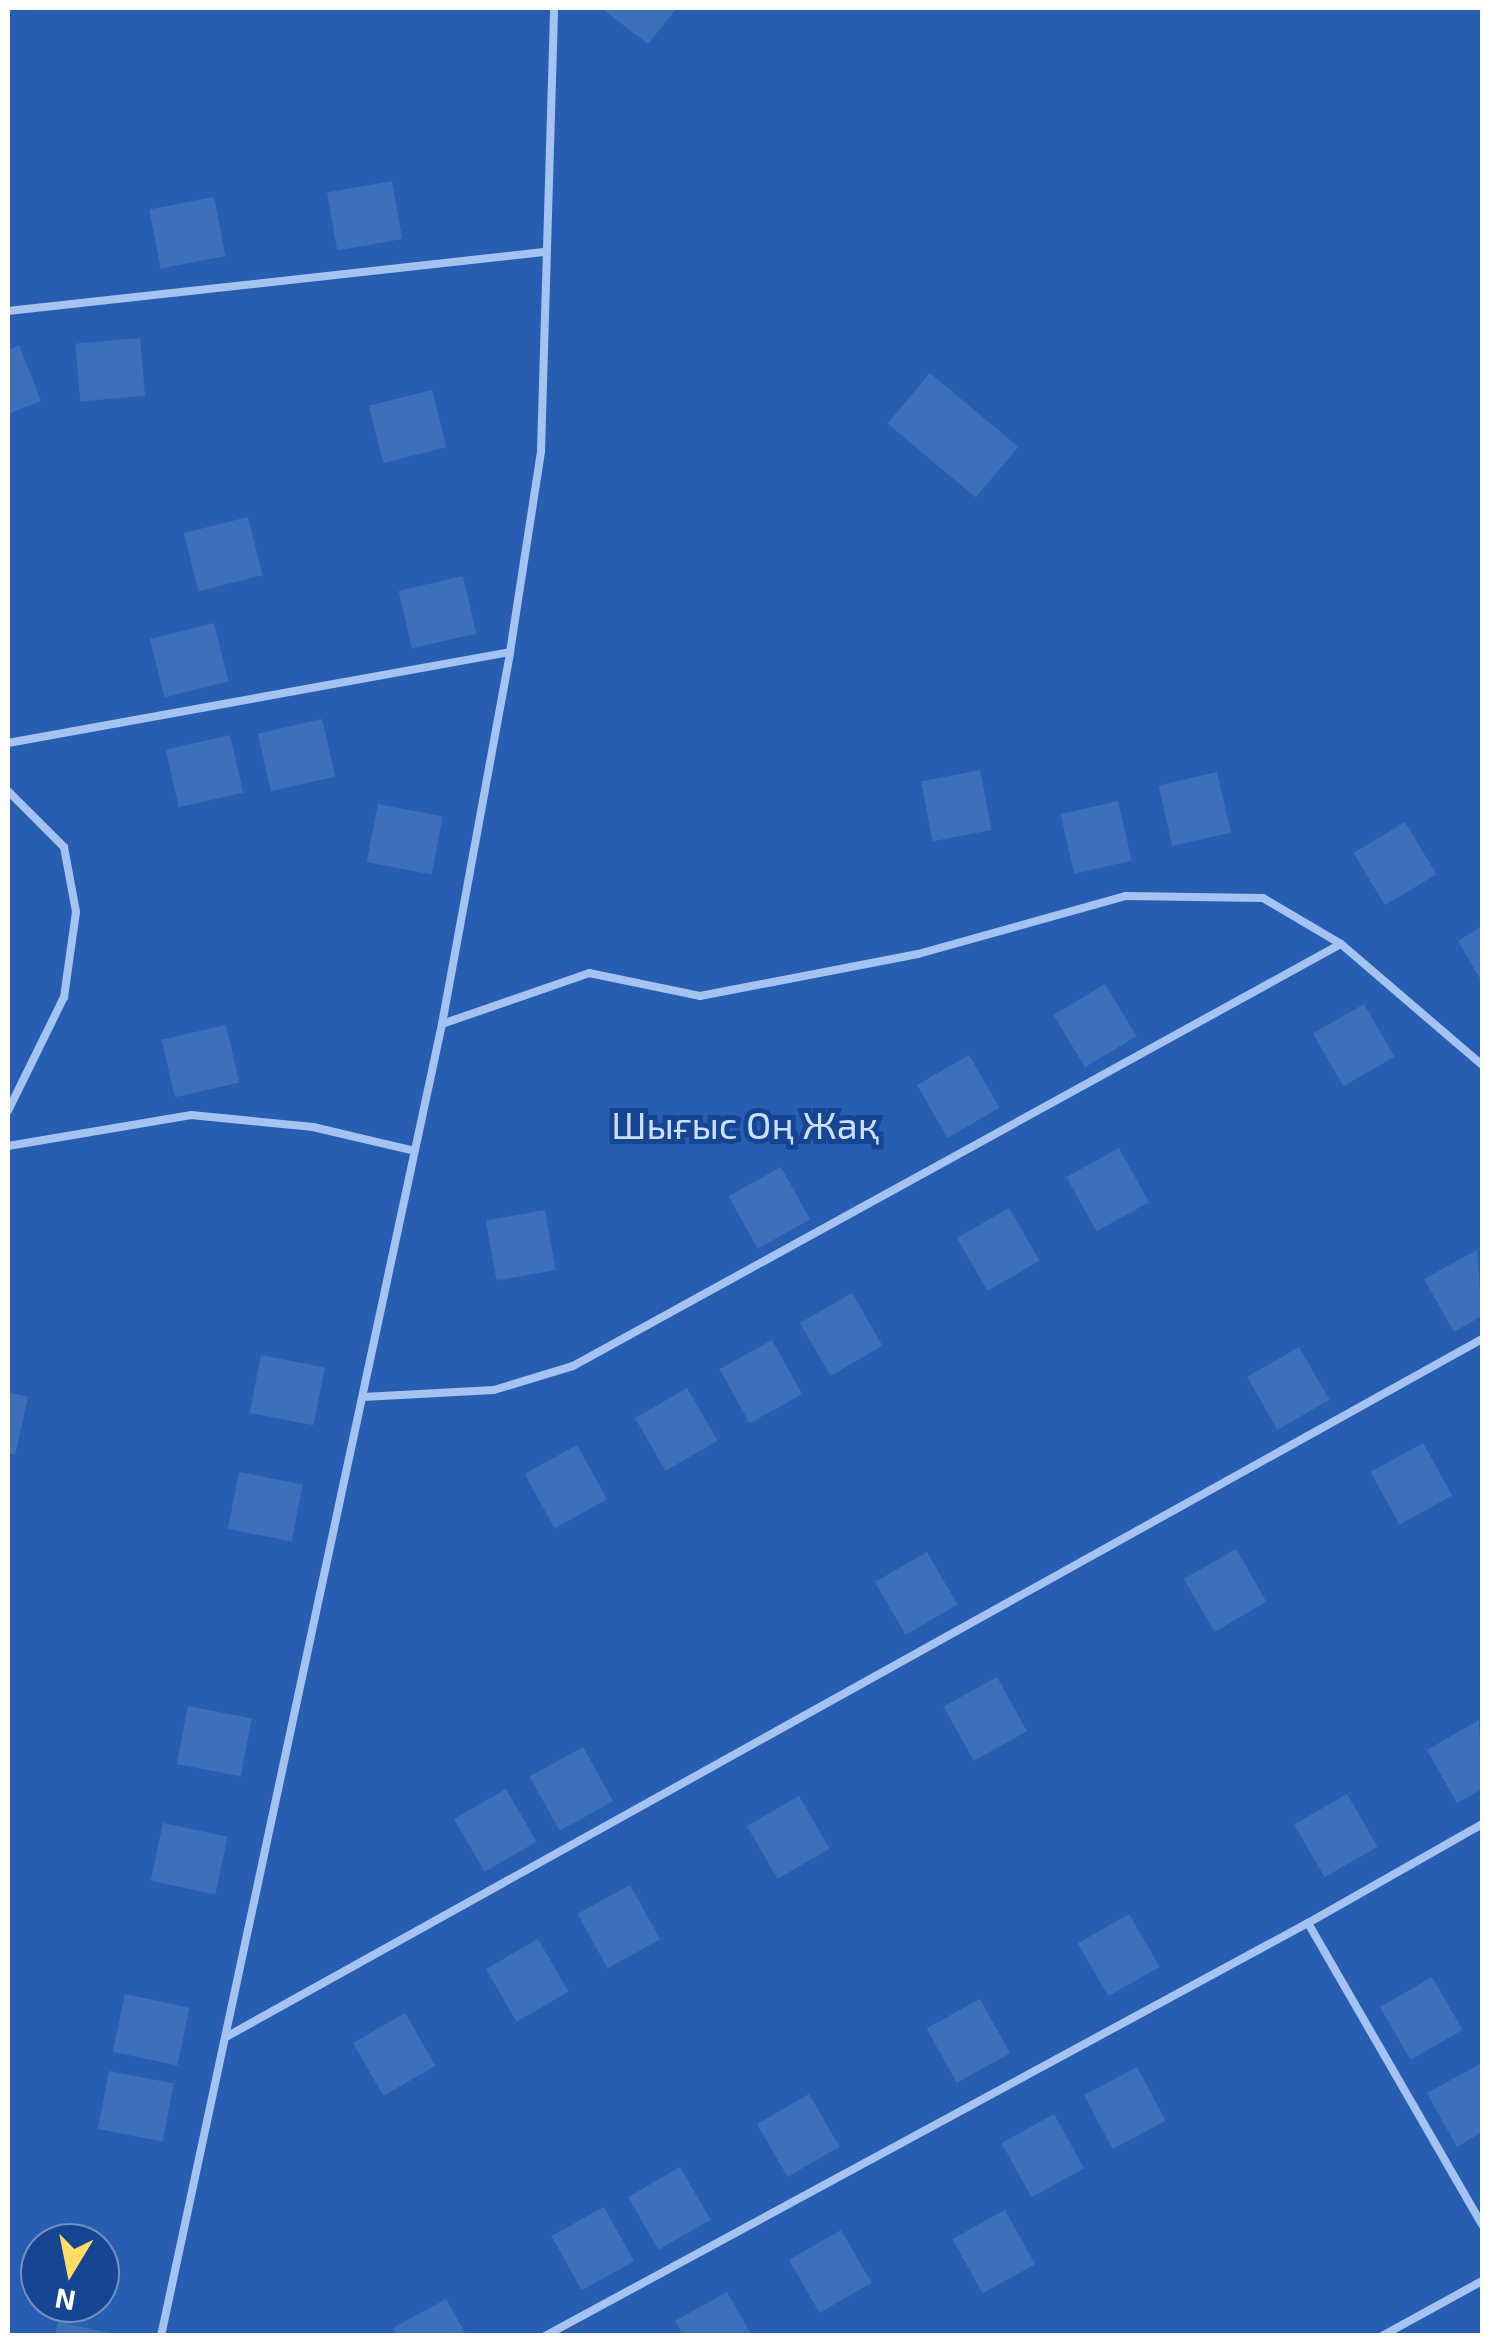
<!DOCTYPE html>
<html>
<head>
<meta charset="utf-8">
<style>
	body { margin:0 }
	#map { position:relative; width:1490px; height:2343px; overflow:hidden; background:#154593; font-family:"Exo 2",sans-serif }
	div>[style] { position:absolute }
	.green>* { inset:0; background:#285eb2 }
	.building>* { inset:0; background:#3e6fbb; transform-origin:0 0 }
	.lane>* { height:8px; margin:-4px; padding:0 4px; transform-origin:4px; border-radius:4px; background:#a5c3f1 }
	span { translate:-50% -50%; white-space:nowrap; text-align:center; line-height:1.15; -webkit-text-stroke:10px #154593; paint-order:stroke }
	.park-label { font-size:38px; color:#ccdffc }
	.frame { position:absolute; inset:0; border:10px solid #fff; pointer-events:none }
	.north { position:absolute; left:20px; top:2223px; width:100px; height:100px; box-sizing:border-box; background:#154593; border:2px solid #738fbe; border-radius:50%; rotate:190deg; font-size:28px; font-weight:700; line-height:40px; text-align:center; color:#fff }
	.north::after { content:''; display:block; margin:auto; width:35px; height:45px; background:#ffdc65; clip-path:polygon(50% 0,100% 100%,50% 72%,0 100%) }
</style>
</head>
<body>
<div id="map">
	<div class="green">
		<i style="clip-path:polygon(evenodd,8px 8px,1482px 8px,1482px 2335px,8px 2336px,8px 8px,40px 2243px,100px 2243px,100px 2303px,40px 2303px,40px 2243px)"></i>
	</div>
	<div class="building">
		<i style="clip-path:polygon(601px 8px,677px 8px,648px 44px)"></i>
		<i style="left:392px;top:181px;width:59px;height:66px;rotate:80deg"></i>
		<i style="left:214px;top:197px;width:60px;height:66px;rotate:79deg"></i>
		<i style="left:140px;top:338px;width:58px;height:65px;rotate:85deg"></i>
		<i style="clip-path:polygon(19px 345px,41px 401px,8px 414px,8px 350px)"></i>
		<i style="left:930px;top:373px;width:115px;height:66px;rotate:40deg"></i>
		<i style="left:432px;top:390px;width:59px;height:65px;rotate:76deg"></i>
		<i style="left:248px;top:517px;width:60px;height:66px;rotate:76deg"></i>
		<i style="left:463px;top:576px;width:59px;height:66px;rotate:77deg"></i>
		<i style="left:214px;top:623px;width:60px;height:66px;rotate:76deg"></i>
		<i style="left:322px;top:719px;width:59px;height:66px;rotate:77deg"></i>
		<i style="left:230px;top:735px;width:59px;height:66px;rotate:77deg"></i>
		<i style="left:980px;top:770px;width:61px;height:60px;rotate:79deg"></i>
		<i style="left:1217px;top:772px;width:62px;height:60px;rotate:77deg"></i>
		<i style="left:1118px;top:801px;width:61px;height:59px;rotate:77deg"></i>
		<i style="left:378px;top:804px;width:66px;height:59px;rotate:11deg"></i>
		<i style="left:1405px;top:822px;width:61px;height:60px;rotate:59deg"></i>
		<i style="clip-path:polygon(1482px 926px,1482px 982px,1458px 941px)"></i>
		<i style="left:1105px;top:984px;width:61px;height:60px;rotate:59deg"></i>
		<i style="left:1364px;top:1004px;width:61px;height:59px;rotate:60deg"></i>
		<i style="left:226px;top:1025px;width:59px;height:66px;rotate:77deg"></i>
		<i style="left:969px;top:1055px;width:61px;height:60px;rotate:60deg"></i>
		<i style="left:1119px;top:1148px;width:62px;height:60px;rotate:61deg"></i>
		<i style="left:781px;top:1167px;width:60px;height:60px;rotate:61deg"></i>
		<i style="left:1009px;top:1208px;width:61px;height:60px;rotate:60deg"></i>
		<i style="left:545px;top:1210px;width:61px;height:60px;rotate:80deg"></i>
		<i style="clip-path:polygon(1477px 1250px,1482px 1316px,1454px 1332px,1424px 1279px)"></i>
		<i style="left:852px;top:1293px;width:61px;height:60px;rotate:60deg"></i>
		<i style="left:772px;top:1340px;width:62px;height:60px;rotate:61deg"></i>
		<i style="left:1299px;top:1347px;width:61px;height:60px;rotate:60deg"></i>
		<i style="left:261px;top:1355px;width:65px;height:59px;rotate:11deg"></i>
		<i style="left:687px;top:1388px;width:61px;height:60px;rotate:60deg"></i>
		<i style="clip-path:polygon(8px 1392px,28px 1397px,15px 1455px,8px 1453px)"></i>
		<i style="left:1423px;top:1443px;width:60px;height:60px;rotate:61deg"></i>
		<i style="left:577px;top:1445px;width:62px;height:60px;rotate:61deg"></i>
		<i style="left:239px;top:1472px;width:65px;height:58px;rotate:11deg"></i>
		<i style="left:1236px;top:1549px;width:61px;height:60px;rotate:60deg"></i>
		<i style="left:927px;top:1552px;width:61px;height:60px;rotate:60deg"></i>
		<i style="left:997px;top:1677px;width:62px;height:61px;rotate:61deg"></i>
		<i style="left:188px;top:1706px;width:65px;height:59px;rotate:11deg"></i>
		<i style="clip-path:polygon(1479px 1720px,1482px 1789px,1457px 1803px,1427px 1750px)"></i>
		<i style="left:583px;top:1747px;width:62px;height:61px;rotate:61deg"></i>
		<i style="left:506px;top:1789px;width:61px;height:60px;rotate:60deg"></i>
		<i style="left:1347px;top:1794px;width:61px;height:61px;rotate:60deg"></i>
		<i style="left:799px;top:1796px;width:61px;height:60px;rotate:60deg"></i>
		<i style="left:163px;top:1823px;width:66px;height:59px;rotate:12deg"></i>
		<i style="left:630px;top:1885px;width:62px;height:60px;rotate:61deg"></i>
		<i style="left:1129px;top:1914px;width:61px;height:59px;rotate:60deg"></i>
		<i style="left:538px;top:1939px;width:61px;height:60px;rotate:60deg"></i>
		<i style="left:1432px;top:1977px;width:61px;height:60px;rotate:60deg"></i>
		<i style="left:125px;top:1994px;width:66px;height:59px;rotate:12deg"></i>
		<i style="left:980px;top:1999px;width:62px;height:61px;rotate:61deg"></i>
		<i style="left:405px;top:2013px;width:61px;height:60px;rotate:60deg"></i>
		<i style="clip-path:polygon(1480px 2064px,1482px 2132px,1457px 2147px,1427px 2093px)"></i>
		<i style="left:1137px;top:2067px;width:61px;height:60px;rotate:62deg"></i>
		<i style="left:109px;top:2071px;width:66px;height:59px;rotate:11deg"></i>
		<i style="left:809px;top:2094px;width:61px;height:60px;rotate:60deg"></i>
		<i style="left:1054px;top:2114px;width:62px;height:60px;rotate:61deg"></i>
		<i style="left:680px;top:2167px;width:61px;height:60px;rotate:60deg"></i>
		<i style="left:604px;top:2207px;width:62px;height:60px;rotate:61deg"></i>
		<i style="left:1005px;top:2210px;width:62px;height:60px;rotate:61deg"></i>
		<i style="left:841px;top:2230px;width:61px;height:60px;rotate:60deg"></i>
		<i style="clip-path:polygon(727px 2292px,752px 2336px,683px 2336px,675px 2321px)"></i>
		<i style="clip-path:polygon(446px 2299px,467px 2336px,398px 2336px,393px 2328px)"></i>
		<i style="clip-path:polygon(58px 2322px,115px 2334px,115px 2336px,55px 2336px)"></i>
	</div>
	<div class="lane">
		<i style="left:8px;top:311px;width:539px;rotate:-6.28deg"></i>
		<i style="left:8px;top:743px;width:510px;rotate:-10.27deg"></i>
		<i style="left:8px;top:791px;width:79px;rotate:45deg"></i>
		<i style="left:64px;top:847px;width:66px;rotate:79.5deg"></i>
		<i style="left:76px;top:912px;width:86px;rotate:98deg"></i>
		<i style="left:64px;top:997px;width:127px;rotate:116.2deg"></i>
		<i style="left:442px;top:1024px;width:156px;rotate:-19.1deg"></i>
		<i style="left:589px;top:973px;width:113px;rotate:11.7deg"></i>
		<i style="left:700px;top:996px;width:222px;rotate:-10.9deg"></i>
		<i style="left:918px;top:954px;width:216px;rotate:-15.6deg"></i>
		<i style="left:1126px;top:896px;width:137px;rotate:0.8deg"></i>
		<i style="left:1263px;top:898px;width:91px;rotate:30.5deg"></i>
		<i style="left:1341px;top:944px;width:186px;rotate:40.6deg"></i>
		<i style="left:8px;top:1146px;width:186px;rotate:-9.6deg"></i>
		<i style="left:191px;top:1115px;width:123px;rotate:5.6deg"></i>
		<i style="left:313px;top:1127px;width:101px;rotate:13.2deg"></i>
		<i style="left:363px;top:1397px;width:131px;rotate:-3.1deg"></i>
		<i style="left:494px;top:1390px;width:83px;rotate:-16.9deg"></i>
		<i style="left:573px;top:1366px;width:876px;rotate:-28.79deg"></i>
		<i style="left:1308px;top:1923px;width:200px;rotate:-29.6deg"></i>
		<i style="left:226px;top:2037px;width:1437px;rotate:-29.06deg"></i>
		<i style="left:161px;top:2336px;width:1342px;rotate:-77.91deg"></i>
		<i style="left:442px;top:1024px;width:378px;rotate:-79.6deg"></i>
		<i style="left:510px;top:652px;width:203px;rotate:-81.2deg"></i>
		<i style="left:541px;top:451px;width:443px;rotate:-88.3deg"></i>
		<i style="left:545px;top:2336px;width:868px;rotate:-28.43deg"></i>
		<i style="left:1308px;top:1923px;width:348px;rotate:60deg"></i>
		<i style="left:1382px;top:2336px;width:114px;rotate:-28.8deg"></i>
	</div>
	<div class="park-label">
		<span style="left:745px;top:1125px">Шығыс Оң Жақ</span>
	</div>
	<div class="frame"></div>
	<div class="north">N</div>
</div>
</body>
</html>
